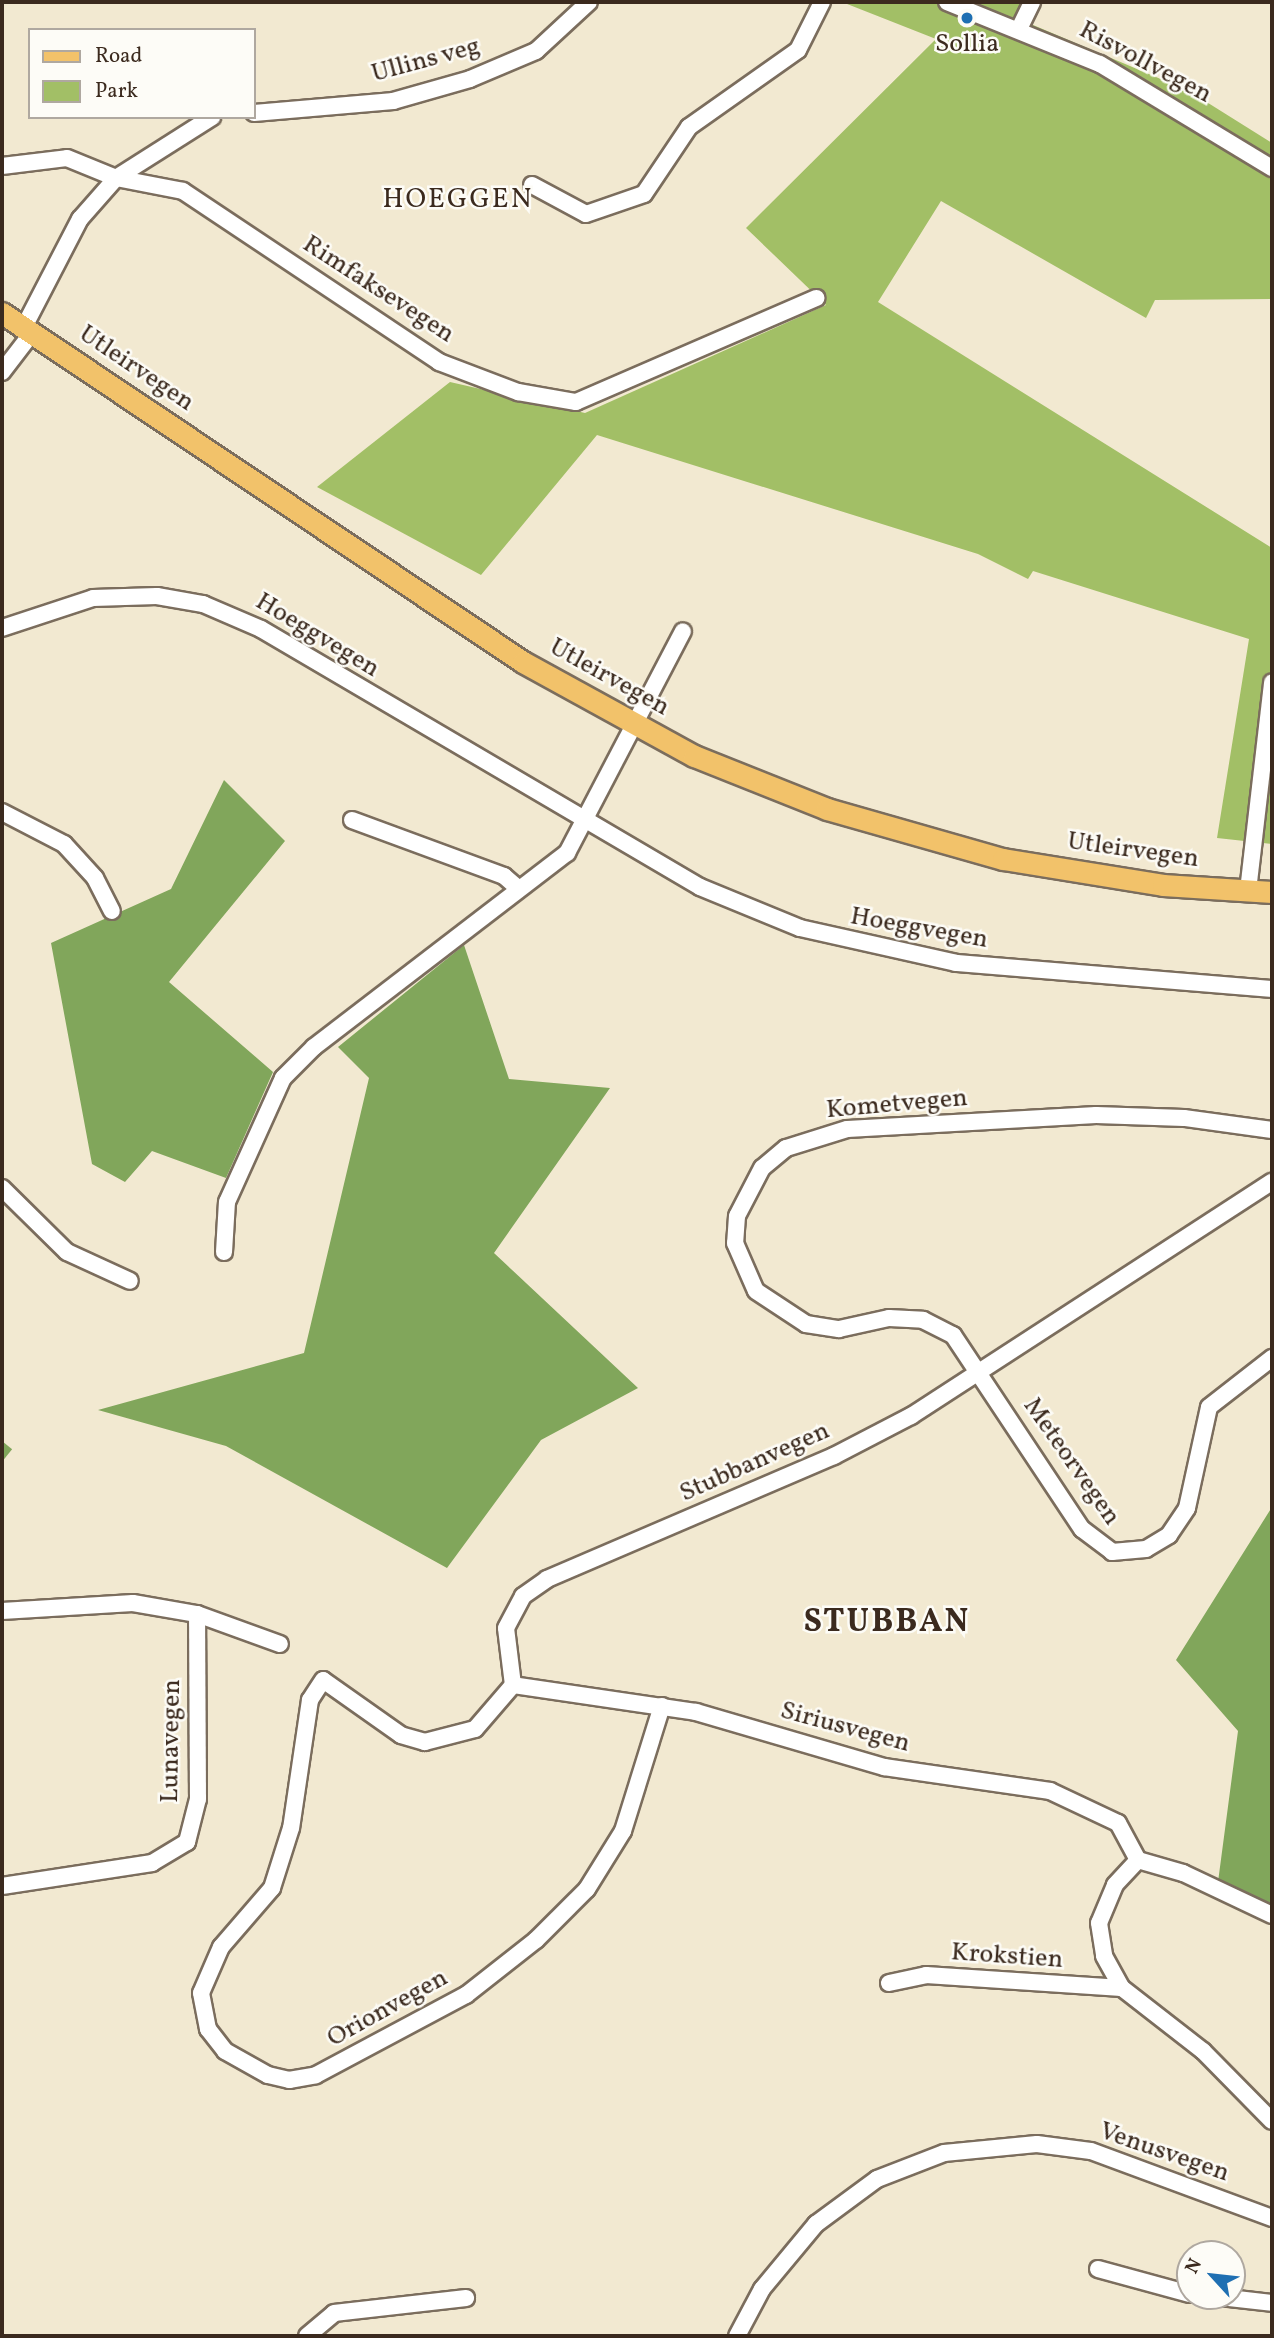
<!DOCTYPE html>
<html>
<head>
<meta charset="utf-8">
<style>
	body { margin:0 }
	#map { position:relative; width:1274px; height:2338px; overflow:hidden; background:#f2e9d1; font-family:Vollkorn,serif }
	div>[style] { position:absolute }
	.green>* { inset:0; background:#a2bf66 }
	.forest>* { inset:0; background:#81a65b; transform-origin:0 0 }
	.roads { filter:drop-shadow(2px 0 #7b6d5d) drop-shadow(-2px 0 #7b6d5d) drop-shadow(0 2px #7b6d5d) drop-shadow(0 -2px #7b6d5d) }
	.minor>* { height:16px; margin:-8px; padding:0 8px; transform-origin:8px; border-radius:8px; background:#fff }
	.major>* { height:21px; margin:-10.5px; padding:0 10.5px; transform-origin:10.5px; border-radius:10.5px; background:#f2c26a }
	.dots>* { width:19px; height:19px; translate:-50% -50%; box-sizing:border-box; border:4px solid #fdfcf7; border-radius:50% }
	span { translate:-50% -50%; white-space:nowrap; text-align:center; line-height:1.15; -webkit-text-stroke:5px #fdfcf7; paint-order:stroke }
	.poi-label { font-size:26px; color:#3b2a1e }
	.street-label { font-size:26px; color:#3b2a1e }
	.neighbourhood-label { font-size:28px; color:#3b2a1e; letter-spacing:2px }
	.district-label { font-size:33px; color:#3b2a1e; font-weight:700; letter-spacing:2px }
	.frame { position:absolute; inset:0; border:4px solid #3b2a1e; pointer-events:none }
	.legend { position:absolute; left:28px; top:28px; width:228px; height:91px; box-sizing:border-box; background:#fdfcf7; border:2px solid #afa8a0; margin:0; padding:9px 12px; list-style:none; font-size:21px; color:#3b2a1e }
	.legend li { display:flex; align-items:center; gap:14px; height:35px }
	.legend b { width:35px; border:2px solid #afa8a0 }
	.north { position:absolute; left:1176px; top:2240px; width:70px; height:70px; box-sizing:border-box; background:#fdfcf7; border:2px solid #afa8a0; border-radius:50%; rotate:297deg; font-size:19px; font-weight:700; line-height:28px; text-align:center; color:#3b2a1e }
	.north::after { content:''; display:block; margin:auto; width:24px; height:32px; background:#1f6fb2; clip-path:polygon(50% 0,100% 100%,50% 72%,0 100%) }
</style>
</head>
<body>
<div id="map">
	<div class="green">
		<i style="clip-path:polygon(842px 2px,1033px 2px,1026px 22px,1189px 91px,1272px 143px,1272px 299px,1155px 300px,1146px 318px,941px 201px,878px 302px,1272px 548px,1272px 844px,1217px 838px,1249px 639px,1033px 571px,1028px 579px,978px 554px,597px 435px,481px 575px,317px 487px,450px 382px,585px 413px,826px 305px,746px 228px,936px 39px)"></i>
	</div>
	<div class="forest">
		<i style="clip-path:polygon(224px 780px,285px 841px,169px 982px,273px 1072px,226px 1178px,152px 1151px,125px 1182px,92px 1164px,51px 943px,171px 889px)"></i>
		<i style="clip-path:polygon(464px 945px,509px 1079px,610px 1088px,494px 1253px,638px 1388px,541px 1440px,447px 1568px,226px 1446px,98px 1410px,304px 1353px,369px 1078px,338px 1047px)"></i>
		<i style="left:2px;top:1441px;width:13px;height:82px;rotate:39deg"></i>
		<i style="clip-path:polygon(1272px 1507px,1272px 1907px,1218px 1882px,1238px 1731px,1176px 1660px)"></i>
	</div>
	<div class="roads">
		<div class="minor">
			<i style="left:947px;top:2px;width:165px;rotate:22.1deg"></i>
			<i style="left:1100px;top:64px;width:201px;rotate:31.2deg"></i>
			<i style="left:1020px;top:27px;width:28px;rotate:-64deg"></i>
			<i style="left:254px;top:113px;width:140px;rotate:-4.9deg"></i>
			<i style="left:393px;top:101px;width:80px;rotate:-15.9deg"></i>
			<i style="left:470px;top:79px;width:72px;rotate:-23deg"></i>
			<i style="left:536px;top:51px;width:72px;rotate:-42.8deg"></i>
			<i style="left:2px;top:166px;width:65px;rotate:-7deg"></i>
			<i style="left:67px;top:158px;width:53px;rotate:22.2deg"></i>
			<i style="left:116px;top:178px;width:68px;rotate:11deg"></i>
			<i style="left:183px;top:191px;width:308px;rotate:33.7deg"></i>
			<i style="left:439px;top:362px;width:85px;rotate:20.8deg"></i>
			<i style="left:518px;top:392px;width:59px;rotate:9.8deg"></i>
			<i style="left:576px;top:402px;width:262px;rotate:-23.4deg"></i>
			<i style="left:532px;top:185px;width:61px;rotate:28.2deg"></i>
			<i style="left:586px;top:214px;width:61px;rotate:-19deg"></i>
			<i style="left:644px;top:194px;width:81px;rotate:-56.1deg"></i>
			<i style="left:689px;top:127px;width:133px;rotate:-35.2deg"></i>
			<i style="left:798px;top:50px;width:54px;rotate:-63.4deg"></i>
			<i style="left:24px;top:327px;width:122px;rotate:-62.6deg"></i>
			<i style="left:80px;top:219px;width:55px;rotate:-48.7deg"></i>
			<i style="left:116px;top:178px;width:114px;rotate:-32.4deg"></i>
			<i style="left:2px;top:372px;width:49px;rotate:-52.4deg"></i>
			<i style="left:2px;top:628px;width:96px;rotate:-18.2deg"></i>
			<i style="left:93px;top:598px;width:64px;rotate:-1.8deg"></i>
			<i style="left:157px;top:596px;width:47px;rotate:9.9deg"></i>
			<i style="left:203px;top:604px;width:63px;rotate:23.3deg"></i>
			<i style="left:261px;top:629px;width:509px;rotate:30.44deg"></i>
			<i style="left:700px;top:887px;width:108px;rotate:22.3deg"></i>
			<i style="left:800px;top:928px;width:160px;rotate:12.6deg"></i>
			<i style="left:956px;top:963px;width:317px;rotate:4.7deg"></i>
			<i style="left:2px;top:812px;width:70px;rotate:27.3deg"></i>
			<i style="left:64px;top:844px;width:46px;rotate:47.6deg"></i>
			<i style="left:95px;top:878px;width:37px;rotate:63deg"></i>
			<i style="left:352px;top:820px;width:162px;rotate:20.2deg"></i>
			<i style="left:504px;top:876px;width:20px;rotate:41deg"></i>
			<i style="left:1248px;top:891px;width:210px;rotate:-83.4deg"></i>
			<i style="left:1272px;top:1130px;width:89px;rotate:-172.2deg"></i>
			<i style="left:1184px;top:1118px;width:88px;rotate:-178deg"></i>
			<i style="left:1096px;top:1115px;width:249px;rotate:176.8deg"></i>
			<i style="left:847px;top:1129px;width:64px;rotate:162.7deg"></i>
			<i style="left:786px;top:1148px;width:31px;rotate:140deg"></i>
			<i style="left:762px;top:1168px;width:54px;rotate:117.5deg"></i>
			<i style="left:737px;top:1216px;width:27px;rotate:94deg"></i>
			<i style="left:735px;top:1243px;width:52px;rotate:66.4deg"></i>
			<i style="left:756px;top:1291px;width:60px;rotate:33.4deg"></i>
			<i style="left:806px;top:1324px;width:33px;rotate:9deg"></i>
			<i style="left:839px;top:1329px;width:51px;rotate:-12.4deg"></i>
			<i style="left:889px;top:1318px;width:34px;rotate:3deg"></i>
			<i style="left:923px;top:1320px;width:34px;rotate:27deg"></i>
			<i style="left:953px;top:1335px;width:233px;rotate:56.4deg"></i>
			<i style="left:1082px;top:1529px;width:38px;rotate:37deg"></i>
			<i style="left:1112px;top:1552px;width:34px;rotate:-5deg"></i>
			<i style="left:1146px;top:1549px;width:27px;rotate:-31deg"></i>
			<i style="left:1169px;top:1535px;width:32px;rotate:-56deg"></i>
			<i style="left:1187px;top:1508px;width:103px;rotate:-77.7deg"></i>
			<i style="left:1209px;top:1407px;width:80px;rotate:-37.9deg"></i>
			<i style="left:2px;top:1188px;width:91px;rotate:44.6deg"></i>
			<i style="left:67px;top:1252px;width:69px;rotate:24.7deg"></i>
			<i style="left:224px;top:1252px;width:50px;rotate:-86.6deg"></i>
			<i style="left:227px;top:1202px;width:136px;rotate:-65.7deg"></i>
			<i style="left:283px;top:1078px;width:44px;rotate:-45deg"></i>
			<i style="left:314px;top:1047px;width:319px;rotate:-37.5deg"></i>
			<i style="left:567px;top:853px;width:250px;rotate:-62.4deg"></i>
			<i style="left:2px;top:1611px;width:131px;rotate:-3.5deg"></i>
			<i style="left:133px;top:1603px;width:65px;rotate:9.8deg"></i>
			<i style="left:197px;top:1614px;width:88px;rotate:19.9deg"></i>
			<i style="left:513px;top:1685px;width:58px;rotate:130.8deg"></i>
			<i style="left:475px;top:1729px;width:52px;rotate:165.4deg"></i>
			<i style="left:425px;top:1742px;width:25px;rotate:-164deg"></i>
			<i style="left:401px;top:1735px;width:95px;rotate:-144.8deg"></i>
			<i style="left:323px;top:1680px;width:24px;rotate:123deg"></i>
			<i style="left:310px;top:1700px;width:129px;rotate:98.4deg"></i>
			<i style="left:291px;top:1828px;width:63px;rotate:107.6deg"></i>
			<i style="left:272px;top:1888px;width:78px;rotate:130.8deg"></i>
			<i style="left:221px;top:1947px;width:50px;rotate:113.5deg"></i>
			<i style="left:201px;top:1993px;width:37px;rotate:79deg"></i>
			<i style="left:208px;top:2029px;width:28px;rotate:52deg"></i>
			<i style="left:225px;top:2051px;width:49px;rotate:29.2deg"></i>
			<i style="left:268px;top:2075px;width:22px;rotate:13deg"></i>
			<i style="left:289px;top:2080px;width:27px;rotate:-10deg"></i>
			<i style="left:316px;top:2075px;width:170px;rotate:-28.1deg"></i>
			<i style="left:466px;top:1995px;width:89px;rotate:-38.2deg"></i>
			<i style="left:536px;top:1940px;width:72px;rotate:-45deg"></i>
			<i style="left:587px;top:1889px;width:68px;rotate:-58.2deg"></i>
			<i style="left:623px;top:1831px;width:131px;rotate:-72.7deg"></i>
			<i style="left:513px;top:1685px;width:57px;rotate:-97deg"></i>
			<i style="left:506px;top:1628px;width:36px;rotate:-62deg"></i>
			<i style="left:523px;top:1596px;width:29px;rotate:-35deg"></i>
			<i style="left:547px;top:1579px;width:312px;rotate:-23.2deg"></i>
			<i style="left:834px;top:1456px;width:87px;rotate:-27.5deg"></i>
			<i style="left:911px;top:1416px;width:430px;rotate:-33deg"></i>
			<i style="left:513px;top:1685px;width:185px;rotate:8.4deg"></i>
			<i style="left:696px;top:1712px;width:196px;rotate:16.3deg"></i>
			<i style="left:884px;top:1767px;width:168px;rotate:8.2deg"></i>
			<i style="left:1050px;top:1791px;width:75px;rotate:25.2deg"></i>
			<i style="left:1118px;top:1823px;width:42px;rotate:61.6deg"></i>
			<i style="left:2px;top:1886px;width:152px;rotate:-8.7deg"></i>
			<i style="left:152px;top:1863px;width:41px;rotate:-31deg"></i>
			<i style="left:187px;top:1842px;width:44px;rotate:-75.7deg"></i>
			<i style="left:198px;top:1799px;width:185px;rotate:-90.3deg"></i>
			<i style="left:1272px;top:1915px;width:98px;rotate:-154.7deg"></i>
			<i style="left:1183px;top:1873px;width:47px;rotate:-163.9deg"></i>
			<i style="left:1138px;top:1860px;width:34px;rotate:133deg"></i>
			<i style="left:1115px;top:1885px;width:41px;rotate:112.8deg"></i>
			<i style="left:1099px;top:1923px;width:33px;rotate:81deg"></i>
			<i style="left:1104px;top:1956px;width:37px;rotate:61deg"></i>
			<i style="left:1122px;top:1988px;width:103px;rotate:37.9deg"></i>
			<i style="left:1203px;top:2051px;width:98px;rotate:45.4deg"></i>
			<i style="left:889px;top:1983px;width:38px;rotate:-12deg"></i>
			<i style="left:926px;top:1975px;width:196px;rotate:3.8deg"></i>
			<i style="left:1098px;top:2269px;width:95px;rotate:15.2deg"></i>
			<i style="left:1211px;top:2296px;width:61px;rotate:6.5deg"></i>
			<i style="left:307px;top:2336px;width:35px;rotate:-40deg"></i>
			<i style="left:334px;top:2313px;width:133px;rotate:-6.5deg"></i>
			<i style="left:737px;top:2336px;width:53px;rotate:-62deg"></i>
			<i style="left:762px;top:2289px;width:85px;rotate:-50.3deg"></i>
			<i style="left:816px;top:2224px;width:76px;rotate:-36.4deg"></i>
			<i style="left:877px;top:2179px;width:72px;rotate:-21.2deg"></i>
			<i style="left:944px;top:2153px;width:93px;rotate:-5.5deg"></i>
			<i style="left:1037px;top:2144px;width:54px;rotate:7.4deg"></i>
			<i style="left:1091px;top:2151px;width:193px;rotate:20.3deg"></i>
		</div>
		<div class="major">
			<i style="left:2px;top:313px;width:627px;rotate:33.82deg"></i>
			<i style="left:523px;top:662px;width:195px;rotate:28.8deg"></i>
			<i style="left:694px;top:756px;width:143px;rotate:21.7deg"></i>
			<i style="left:827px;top:809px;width:183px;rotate:15.9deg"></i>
			<i style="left:1003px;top:859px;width:162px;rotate:9.2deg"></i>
			<i style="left:1163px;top:885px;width:109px;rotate:3.7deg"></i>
		</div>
	</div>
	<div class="dots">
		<i style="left:967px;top:18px;background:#1f6fb2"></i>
	</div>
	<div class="poi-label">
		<span style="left:967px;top:45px">Sollia</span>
	</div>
	<div class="street-label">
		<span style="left:426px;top:61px;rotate:-15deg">Ullins veg</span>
		<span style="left:1145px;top:63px;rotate:28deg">Risvollvegen</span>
		<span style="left:378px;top:290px;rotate:33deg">Rimfaksevegen</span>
		<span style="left:136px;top:369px;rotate:34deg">Utleirvegen</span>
		<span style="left:317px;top:636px;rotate:31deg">Hoeggvegen</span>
		<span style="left:609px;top:678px;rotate:29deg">Utleirvegen</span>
		<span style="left:1133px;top:851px;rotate:8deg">Utleirvegen</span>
		<span style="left:919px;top:929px;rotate:10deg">Hoeggvegen</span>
		<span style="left:897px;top:1105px;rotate:-5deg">Kometvegen</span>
		<span style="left:1071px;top:1462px;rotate:55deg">Meteorvegen</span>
		<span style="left:755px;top:1463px;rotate:-24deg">Stubbanvegen</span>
		<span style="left:845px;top:1728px;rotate:15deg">Siriusvegen</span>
		<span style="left:172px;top:1741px;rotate:-89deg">Lunavegen</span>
		<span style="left:1007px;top:1957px;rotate:4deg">Krokstien</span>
		<span style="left:388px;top:2009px;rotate:-29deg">Orionvegen</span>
		<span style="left:1164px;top:2153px;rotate:19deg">Venusvegen</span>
	</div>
	<div class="neighbourhood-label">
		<span style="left:458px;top:200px">HOEGGEN</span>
	</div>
	<div class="district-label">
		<span style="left:887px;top:1624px">STUBBAN</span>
	</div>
	<div class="frame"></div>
	<ul class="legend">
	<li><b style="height:9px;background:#f2c26a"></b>Road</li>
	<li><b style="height:19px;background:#a2bf66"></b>Park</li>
	</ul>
	<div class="north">N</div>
</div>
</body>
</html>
